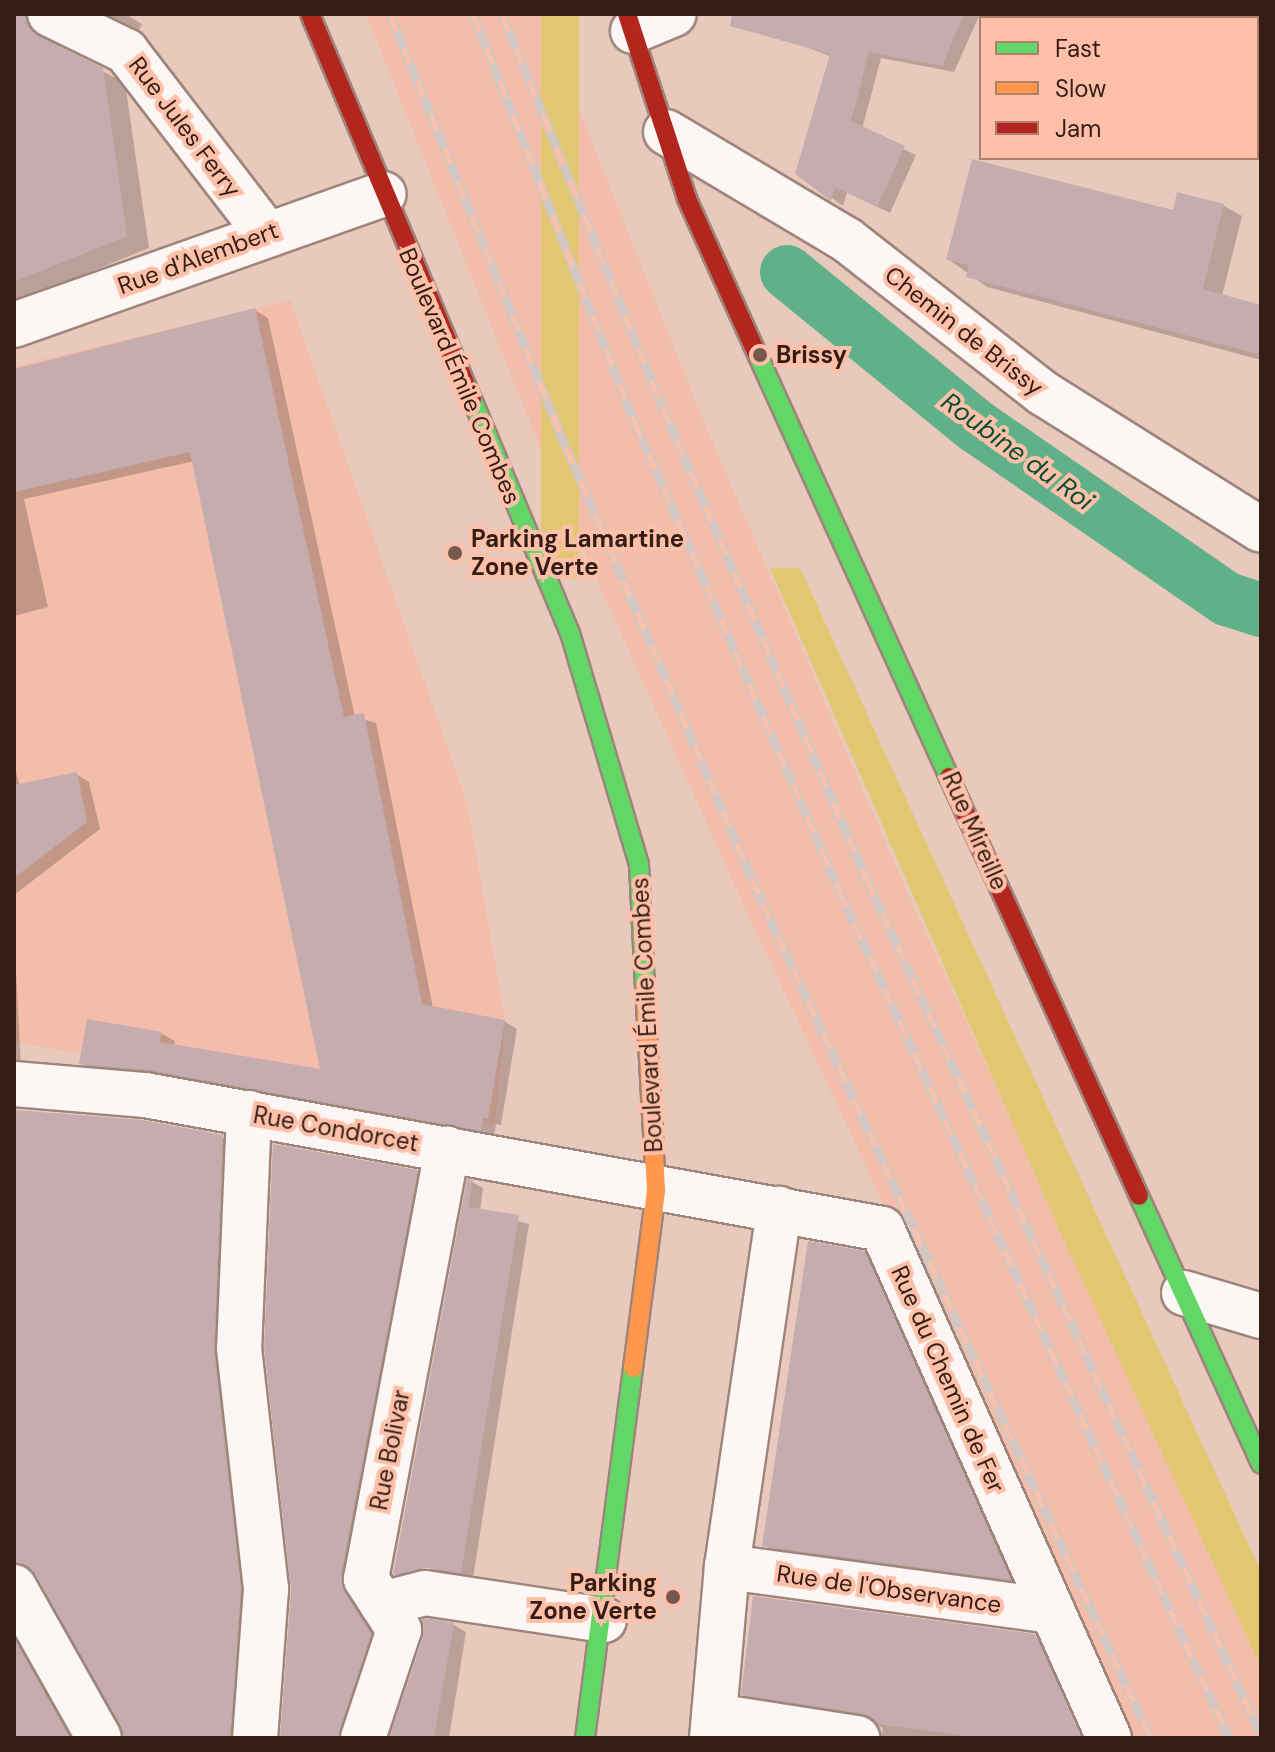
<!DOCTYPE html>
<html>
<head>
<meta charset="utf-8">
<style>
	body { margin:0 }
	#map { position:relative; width:1275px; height:1752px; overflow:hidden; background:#eac9bd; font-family:"DM Sans",sans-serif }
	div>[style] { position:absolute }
	.built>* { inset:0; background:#f3bdaa }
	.green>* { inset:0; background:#e1c771; transform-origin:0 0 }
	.shadow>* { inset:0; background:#0003 }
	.canal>* { height:54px; margin:-27px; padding:0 27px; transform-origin:27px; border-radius:27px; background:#60b189 }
	.building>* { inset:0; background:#c5acae }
	.roads { filter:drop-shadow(2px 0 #9e857c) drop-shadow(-2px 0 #9e857c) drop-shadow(0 2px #9e857c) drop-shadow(0 -2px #9e857c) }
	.street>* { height:44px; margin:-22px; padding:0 22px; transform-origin:22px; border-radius:22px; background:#fcf7f5 }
	.fast>* { height:18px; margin:-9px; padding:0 9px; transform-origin:9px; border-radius:9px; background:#63d668 }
	.slow>* { height:18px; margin:-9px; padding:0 9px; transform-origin:9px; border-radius:9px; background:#ff974d }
	.jam>* { height:18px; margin:-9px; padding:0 9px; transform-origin:9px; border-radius:9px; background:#b3261e }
	.rail>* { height:9px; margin-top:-4.5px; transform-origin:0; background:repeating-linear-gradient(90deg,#fec0a9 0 18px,#d1c7c4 0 36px); box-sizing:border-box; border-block:2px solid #d1c7c4 }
	.dots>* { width:22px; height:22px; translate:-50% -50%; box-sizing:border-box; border:4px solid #fec0a9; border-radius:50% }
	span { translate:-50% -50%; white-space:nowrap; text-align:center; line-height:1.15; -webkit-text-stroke:8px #fec0a9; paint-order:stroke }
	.street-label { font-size:24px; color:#341d14 }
	.poi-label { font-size:24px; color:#341d14; font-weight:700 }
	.left { translate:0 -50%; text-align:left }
	.right { translate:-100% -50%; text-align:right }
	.water-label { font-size:26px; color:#074d32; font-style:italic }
	.frame { position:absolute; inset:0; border:16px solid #341d14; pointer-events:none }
	.legend { position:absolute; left:979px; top:16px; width:280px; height:144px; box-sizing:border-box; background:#fec0a9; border:2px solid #ad7f6d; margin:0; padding:10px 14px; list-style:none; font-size:24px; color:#341d14 }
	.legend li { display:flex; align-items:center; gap:16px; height:40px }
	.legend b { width:40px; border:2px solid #ad7f6d }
</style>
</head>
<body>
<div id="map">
	<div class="built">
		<i style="clip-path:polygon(366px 14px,541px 14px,702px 418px,909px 896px,1261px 1667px,1261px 1738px,1134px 1738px,745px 908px,565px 509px)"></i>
		<i style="clip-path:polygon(290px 300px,467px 803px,505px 1020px,495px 1124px,14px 1042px,14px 366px)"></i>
	</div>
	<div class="green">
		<i style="left:541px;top:14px;width:38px;height:565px"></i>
		<i style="clip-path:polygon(770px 568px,800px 568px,1261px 1572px,1261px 1667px,1061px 1234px)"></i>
	</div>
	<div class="shadow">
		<i style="clip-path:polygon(14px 14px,54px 14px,47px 29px,59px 48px,125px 83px,149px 248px,14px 303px)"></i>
		<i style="clip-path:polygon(103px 14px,125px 14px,142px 24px,139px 30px)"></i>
		<i style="clip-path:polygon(811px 14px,980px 14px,954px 72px,881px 58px,862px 129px,916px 155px,890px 213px,847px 192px,843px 206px,797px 173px,832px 57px,801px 45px)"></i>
		<i style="clip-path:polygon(1011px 14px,1058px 14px,1073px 18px,1010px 18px)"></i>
		<i style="clip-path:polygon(1152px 14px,1261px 14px,1261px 43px,1257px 18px)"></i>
		<i style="clip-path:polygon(1224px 206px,1242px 216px,1222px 296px,1261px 307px,1261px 360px,987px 287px,948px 259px)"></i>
		<i style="clip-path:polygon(255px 310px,268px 318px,355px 717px,376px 723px,433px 1008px,504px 1021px,517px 1029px,501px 1125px,496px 1124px,494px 1137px,94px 1071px,81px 1063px,162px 1034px,175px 1041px,174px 1047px,323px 1071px,194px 461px,24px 499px,48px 607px,14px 616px,14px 371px)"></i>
		<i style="clip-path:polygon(14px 764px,20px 786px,76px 774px,89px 782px,100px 829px,14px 895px)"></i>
		<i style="clip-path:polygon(14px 931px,21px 1068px,14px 1072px)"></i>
		<i style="clip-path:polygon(14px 1113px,222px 1137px,236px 1144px,253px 1598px,243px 1738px,126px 1738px,37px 1573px,29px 1568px,14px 1573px)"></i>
		<i style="clip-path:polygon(417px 1172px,430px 1179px,354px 1583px,384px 1642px,352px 1738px,282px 1738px)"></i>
		<i style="clip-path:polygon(evenodd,472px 1182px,483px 1188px,480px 1211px,529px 1224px,473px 1578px,407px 1581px,396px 1574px,472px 1182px,438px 1564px,438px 1568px,406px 1575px,406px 1571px,438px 1564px)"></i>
		<i style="clip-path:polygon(864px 1253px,887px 1266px,1032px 1592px,786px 1558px,764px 1545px)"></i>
		<i style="clip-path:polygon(14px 1624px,78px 1738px,14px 1738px)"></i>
		<i style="clip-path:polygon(454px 1625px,466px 1632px,449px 1738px,391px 1738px)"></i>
		<i style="clip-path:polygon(1035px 1636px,1050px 1645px,1069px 1686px,1044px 1692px,1051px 1738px,881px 1738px,883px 1729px,872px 1720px,758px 1702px,743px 1694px)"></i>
	</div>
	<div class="canal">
		<i style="left:787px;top:272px;width:244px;rotate:39.2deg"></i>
		<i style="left:976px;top:426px;width:305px;rotate:34.6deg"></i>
		<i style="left:1227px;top:599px;width:36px;rotate:18deg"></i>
	</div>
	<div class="building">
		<i style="clip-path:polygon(14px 14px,25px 14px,39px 36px,103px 68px,127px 236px,14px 282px)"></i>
		<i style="clip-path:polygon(732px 14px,964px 14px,942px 66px,869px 52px,851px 121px,905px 146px,877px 207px,834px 187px,831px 201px,795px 174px,830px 54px,730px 26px)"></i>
		<i style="clip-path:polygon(972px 159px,1173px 210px,1177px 192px,1224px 204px,1203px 289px,1261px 305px,1261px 355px,966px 277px,969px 265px,946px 260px)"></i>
		<i style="clip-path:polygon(255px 308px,344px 717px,364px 713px,422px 1004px,505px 1020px,488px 1119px,483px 1118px,481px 1131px,149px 1070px,79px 1064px,87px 1019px,162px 1032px,160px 1042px,320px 1069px,190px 452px,14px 492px,14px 369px)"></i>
		<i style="clip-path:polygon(77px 772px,87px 822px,14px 878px,14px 785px)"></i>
		<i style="clip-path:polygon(14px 1110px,142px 1120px,223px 1135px,214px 1351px,241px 1589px,230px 1738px,124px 1738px,36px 1575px,14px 1562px)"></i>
		<i style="clip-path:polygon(273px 1144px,418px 1170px,341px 1574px,345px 1593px,371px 1634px,339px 1738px,280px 1738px,291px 1591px,264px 1347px)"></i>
		<i style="clip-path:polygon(467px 1179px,473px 1180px,468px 1207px,519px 1215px,461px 1573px,428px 1568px,393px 1575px)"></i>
		<i style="clip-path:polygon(808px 1241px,865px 1251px,1011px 1580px,762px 1546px)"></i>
		<i style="clip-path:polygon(753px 1596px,1035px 1634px,1082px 1738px,981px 1738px,877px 1724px,861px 1713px,741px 1695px)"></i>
		<i style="clip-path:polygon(426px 1618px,454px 1623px,434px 1738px,389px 1738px,423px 1638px,421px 1620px)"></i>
		<i style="clip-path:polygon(14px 1638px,70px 1738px,14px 1738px)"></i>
	</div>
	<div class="roads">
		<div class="street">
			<i style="left:50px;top:14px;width:85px;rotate:26deg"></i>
			<i style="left:126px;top:51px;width:230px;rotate:52.4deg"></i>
			<i style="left:633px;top:31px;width:44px;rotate:-22.5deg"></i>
			<i style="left:666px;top:132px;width:211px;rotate:30.8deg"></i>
			<i style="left:847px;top:240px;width:249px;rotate:38deg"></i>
			<i style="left:1043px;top:393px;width:257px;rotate:32.1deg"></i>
			<i style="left:14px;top:325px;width:392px;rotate:-19.5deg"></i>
			<i style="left:14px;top:1084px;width:131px;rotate:4.8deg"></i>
			<i style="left:145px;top:1095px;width:749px;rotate:10.3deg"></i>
			<i style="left:882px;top:1229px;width:557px;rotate:65.96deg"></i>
			<i style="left:249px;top:1113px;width:235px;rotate:92.4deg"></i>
			<i style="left:239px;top:1348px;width:243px;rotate:83.6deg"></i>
			<i style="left:266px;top:1589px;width:149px;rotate:94.2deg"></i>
			<i style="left:1184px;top:1293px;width:80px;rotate:16.6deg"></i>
			<i style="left:727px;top:1567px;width:328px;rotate:7.7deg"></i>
			<i style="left:14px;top:1587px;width:173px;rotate:60.6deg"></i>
			<i style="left:382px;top:1604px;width:44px;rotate:-14.3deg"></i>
			<i style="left:425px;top:1593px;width:181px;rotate:8.6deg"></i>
			<i style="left:715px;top:1716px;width:144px;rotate:8.8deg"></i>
			<i style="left:363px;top:1738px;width:114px;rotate:-71.6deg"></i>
			<i style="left:399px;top:1630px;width:61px;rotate:-122.9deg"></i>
			<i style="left:366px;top:1579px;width:438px;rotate:-79.3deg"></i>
			<i style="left:712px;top:1738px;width:172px;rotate:-85deg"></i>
			<i style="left:727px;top:1567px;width:362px;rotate:-81.7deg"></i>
		</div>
		<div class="fast">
			<i style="left:758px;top:356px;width:462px;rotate:65.6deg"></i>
			<i style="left:472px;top:399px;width:254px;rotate:67.3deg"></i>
			<i style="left:570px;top:633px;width:242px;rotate:73.4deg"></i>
			<i style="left:639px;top:865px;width:122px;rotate:87.2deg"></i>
			<i style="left:1139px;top:1196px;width:294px;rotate:65.5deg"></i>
			<i style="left:585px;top:1738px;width:373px;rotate:-82.6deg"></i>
		</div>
		<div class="slow">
			<i style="left:633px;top:1368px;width:179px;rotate:-82.6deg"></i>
			<i style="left:656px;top:1190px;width:203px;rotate:-93.1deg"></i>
		</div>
		<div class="jam">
			<i style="left:310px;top:14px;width:418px;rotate:67.2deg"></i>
			<i style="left:627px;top:14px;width:194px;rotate:72deg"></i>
			<i style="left:687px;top:199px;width:172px;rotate:65.7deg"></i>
			<i style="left:949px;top:777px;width:460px;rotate:65.6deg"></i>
		</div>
	</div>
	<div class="rail">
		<i style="left:390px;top:14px;width:467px;rotate:67.9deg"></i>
		<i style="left:566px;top:447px;width:495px;rotate:66.7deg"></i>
		<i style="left:762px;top:902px;width:922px;rotate:65.05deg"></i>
		<i style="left:473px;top:14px;width:437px;rotate:68.4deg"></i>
		<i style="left:634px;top:420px;width:513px;rotate:66.43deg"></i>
		<i style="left:839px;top:890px;width:933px;rotate:65.3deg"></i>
		<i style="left:502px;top:14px;width:423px;rotate:67.8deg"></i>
		<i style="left:662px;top:406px;width:516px;rotate:66.61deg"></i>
		<i style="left:867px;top:880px;width:941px;rotate:65.26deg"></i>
	</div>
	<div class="dots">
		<i style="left:760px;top:355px;background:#74594f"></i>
		<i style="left:455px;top:553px;background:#74594f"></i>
		<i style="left:673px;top:1597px;background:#74594f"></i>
	</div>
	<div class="street-label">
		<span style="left:185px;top:127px;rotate:53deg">Rue Jules Ferry</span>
		<span style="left:198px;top:258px;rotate:-20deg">Rue d'Alembert</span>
		<span style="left:964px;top:331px;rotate:38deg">Chemin de Brissy</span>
		<span style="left:460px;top:376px;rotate:67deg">Boulevard Émile Combes</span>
		<span style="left:975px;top:831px;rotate:66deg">Rue Mireille</span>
		<span style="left:647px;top:1015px;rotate:-93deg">Boulevard Émile Combes</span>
		<span style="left:336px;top:1129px;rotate:10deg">Rue Condorcet</span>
		<span style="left:948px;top:1379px;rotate:66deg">Rue du Chemin de Fer</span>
		<span style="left:390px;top:1450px;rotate:-79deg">Rue Bolivar</span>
		<span style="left:889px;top:1589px;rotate:8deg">Rue de l'Observance</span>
	</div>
	<div class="poi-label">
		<span class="left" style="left:776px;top:355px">Brissy</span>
		<span class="left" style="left:471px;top:553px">Parking Lamartine<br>Zone Verte</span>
		<span class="right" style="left:657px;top:1597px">Parking<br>Zone Verte</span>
	</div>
	<div class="water-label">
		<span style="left:1017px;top:452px;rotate:36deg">Roubine du Roi</span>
	</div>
	<div class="frame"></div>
	<ul class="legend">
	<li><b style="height:10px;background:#63d668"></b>Fast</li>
	<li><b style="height:10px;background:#ff974d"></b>Slow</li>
	<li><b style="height:10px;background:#b3261e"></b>Jam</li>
	</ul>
</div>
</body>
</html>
